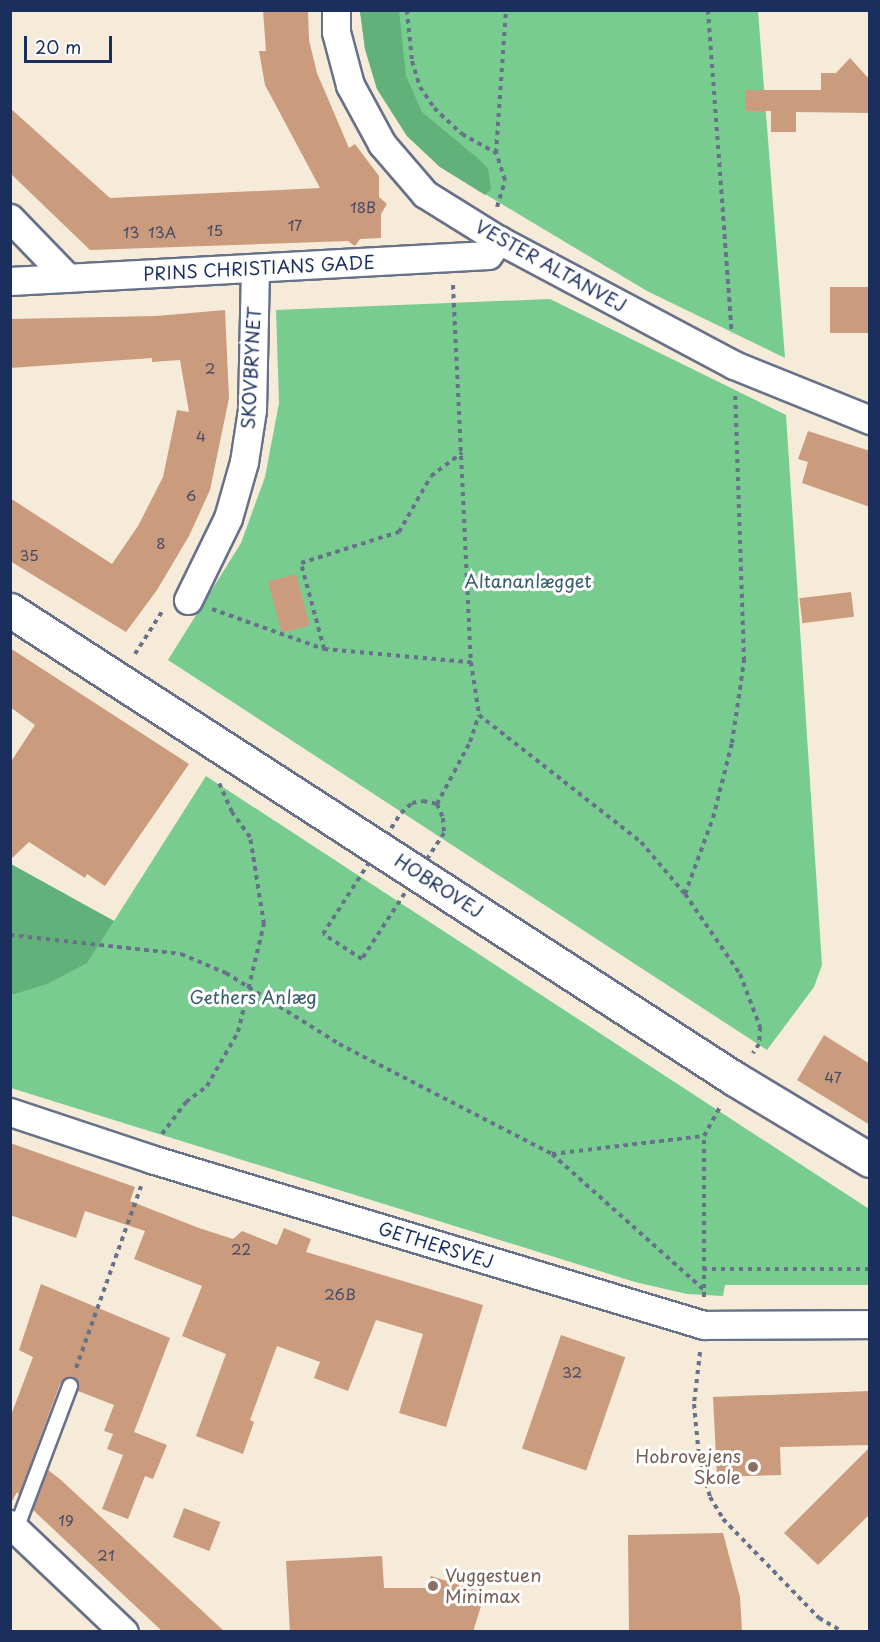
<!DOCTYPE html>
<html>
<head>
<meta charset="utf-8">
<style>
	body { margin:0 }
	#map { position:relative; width:880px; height:1642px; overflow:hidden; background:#f5ebd8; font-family:"Playpen Sans",sans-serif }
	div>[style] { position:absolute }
	.green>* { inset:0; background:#78cc90 }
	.forest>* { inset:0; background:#62b07a }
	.building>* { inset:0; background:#cb9b7d; transform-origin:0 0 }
	.path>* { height:4px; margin-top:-2px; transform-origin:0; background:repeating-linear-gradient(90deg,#677189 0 4.5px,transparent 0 9px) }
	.roads { filter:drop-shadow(2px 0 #677189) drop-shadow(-2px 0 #677189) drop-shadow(0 2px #677189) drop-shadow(0 -2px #677189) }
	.lane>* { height:14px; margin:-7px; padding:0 7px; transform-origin:7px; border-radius:7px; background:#fff }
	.street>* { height:27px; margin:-13.5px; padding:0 13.5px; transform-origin:13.5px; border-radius:13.5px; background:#fff }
	.secondary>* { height:33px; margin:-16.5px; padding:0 16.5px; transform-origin:16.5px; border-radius:16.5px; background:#fff }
	.dots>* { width:16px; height:16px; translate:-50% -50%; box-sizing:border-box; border:3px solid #fff; border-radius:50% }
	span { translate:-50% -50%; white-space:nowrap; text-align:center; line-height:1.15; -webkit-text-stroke:6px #fff; paint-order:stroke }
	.number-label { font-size:15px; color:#474a66 }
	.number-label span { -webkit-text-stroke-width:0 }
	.street-label { font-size:18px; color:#1b2f5e }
	.park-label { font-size:18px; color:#375e6d }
	.education-label { font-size:18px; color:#785e54 }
	.right { translate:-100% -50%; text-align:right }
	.left { translate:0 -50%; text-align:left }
	.frame { position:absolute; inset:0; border:12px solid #1b2f5e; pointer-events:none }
	.scale { position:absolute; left:24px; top:36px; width:88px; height:27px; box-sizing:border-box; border:3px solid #1b2f5e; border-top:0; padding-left:8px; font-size:18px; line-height:21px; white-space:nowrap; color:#1b2f5e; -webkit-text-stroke:4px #fff; paint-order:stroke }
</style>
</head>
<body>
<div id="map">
	<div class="green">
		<i style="clip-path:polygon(360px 11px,758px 11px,785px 358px,647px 291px,440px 167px,407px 136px,377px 89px,365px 49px)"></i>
		<i style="clip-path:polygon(550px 299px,786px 415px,822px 965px,814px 987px,767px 1050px,168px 660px,241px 543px,265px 477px,279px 403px,276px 310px)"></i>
		<i style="clip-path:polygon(206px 776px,869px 1209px,869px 1285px,725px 1285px,723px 1296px,687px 1294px,635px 1282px,11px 1088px,10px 864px,114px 921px)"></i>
	</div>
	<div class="forest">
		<i style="clip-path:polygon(360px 11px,399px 11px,406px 76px,422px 112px,481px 161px,488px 169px,491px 189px,485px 195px,440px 167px,407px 136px,377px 89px,365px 49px)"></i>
		<i style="clip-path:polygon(11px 864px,114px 921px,87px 963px,47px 984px,11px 995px)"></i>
	</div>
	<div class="building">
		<i style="clip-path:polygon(263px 10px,308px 10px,309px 40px,317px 73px,349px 148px,355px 144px,379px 176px,379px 197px,387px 204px,381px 214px,381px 238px,360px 239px,355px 246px,348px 241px,90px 250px,10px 173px,10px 108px,110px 198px,320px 188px,265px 85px,259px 51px,266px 51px)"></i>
		<i style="clip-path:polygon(850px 58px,870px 80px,870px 113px,796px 112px,796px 132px,771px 132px,771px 111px,745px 111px,745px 90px,821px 90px,821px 73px,836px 73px)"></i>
		<i style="left:870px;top:287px;width:46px;height:40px;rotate:90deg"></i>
		<i style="clip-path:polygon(225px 310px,229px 398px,210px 490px,189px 536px,157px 590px,126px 632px,10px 561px,10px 498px,112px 564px,138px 526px,163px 477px,177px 410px,189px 412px,180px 360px,152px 362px,152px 358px,10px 368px,10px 319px,156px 316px)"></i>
		<i style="clip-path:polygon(808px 431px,870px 451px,870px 507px,802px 483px,808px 462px,798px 459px)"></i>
		<i style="left:296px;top:574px;width:53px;height:29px;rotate:75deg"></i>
		<i style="left:851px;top:592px;width:25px;height:52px;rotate:83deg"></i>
		<i style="clip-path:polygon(10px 648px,189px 764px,105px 886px,87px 874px,85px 878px,29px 842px,10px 860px,10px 763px,35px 725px,10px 707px)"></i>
		<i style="clip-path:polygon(824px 1035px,870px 1064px,870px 1125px,797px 1080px)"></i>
		<i style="clip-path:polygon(10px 1143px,135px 1187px,130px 1201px,199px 1228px,233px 1239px,242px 1231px,277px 1245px,284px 1228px,311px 1239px,306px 1252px,483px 1305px,446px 1427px,399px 1413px,423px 1334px,376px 1320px,348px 1391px,314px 1378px,320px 1362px,277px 1346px,250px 1420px,254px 1422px,243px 1454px,196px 1436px,226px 1354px,182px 1336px,202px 1286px,134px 1259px,145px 1231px,85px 1211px,76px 1238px,10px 1215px)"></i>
		<i style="clip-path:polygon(41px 1284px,170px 1338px,134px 1432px,167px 1445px,153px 1479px,145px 1476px,128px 1519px,102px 1509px,123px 1455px,107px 1449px,113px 1434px,104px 1431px,114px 1405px,78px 1391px,79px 1384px,73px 1377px,60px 1384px,19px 1495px,17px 1492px,10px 1505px,10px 1418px,33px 1357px,19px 1350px)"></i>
		<i style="left:561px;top:1335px;width:68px;height:120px;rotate:19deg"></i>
		<i style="clip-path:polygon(870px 1391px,870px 1445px,780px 1447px,781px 1475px,717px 1477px,713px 1397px)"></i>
		<i style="clip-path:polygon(870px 1447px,870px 1514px,818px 1565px,784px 1533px)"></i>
		<i style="clip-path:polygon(48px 1470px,61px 1480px,225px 1632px,163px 1632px,33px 1510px)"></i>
		<i style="left:184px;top:1508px;width:39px;height:31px;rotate:21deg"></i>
		<i style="clip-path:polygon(723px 1533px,740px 1597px,742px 1632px,629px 1632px,628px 1535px)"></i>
		<i style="clip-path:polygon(382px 1556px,384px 1588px,425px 1588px,431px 1576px,485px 1593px,473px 1632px,290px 1632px,286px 1561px)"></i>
	</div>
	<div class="path">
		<i style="left:407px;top:10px;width:51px;rotate:84.4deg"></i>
		<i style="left:412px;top:61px;width:27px;rotate:73deg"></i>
		<i style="left:420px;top:87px;width:25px;rotate:56deg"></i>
		<i style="left:434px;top:108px;width:38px;rotate:43deg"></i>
		<i style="left:462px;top:134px;width:39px;rotate:29deg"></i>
		<i style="left:708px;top:10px;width:324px;rotate:85.8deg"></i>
		<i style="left:497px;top:207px;width:28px;rotate:-73deg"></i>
		<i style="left:505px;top:180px;width:28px;rotate:-108deg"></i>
		<i style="left:496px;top:153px;width:143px;rotate:-86deg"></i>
		<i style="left:453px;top:285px;width:377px;rotate:87.3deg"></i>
		<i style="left:471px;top:662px;width:54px;rotate:81.4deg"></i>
		<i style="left:479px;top:715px;width:206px;rotate:38.1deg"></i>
		<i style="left:641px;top:842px;width:68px;rotate:49.8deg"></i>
		<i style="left:685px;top:894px;width:97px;rotate:55.5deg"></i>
		<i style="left:740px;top:974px;width:57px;rotate:69.3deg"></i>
		<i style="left:760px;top:1027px;width:17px;rotate:93deg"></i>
		<i style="left:759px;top:1044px;width:11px;rotate:124deg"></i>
		<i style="left:212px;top:609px;width:119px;rotate:19.7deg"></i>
		<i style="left:324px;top:649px;width:148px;rotate:5.1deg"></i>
		<i style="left:324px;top:649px;width:89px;rotate:-105deg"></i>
		<i style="left:301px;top:563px;width:103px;rotate:-17.6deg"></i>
		<i style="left:399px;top:532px;width:64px;rotate:-60.3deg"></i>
		<i style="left:431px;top:476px;width:39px;rotate:-37deg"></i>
		<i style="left:135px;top:654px;width:52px;rotate:-57.5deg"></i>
		<i style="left:423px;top:801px;width:14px;rotate:12deg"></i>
		<i style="left:437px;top:804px;width:15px;rotate:67deg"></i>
		<i style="left:443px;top:818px;width:15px;rotate:86deg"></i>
		<i style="left:444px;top:833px;width:150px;rotate:123.1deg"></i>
		<i style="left:362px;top:959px;width:46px;rotate:-147.3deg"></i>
		<i style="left:323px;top:934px;width:144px;rotate:-57.2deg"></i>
		<i style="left:401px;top:813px;width:15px;rotate:-42deg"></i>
		<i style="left:412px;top:803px;width:11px;rotate:-10deg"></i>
		<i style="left:437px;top:804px;width:70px;rotate:-62deg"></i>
		<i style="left:470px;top:742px;width:28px;rotate:-72deg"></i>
		<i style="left:685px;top:894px;width:81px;rotate:-69.8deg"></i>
		<i style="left:713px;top:818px;width:77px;rotate:-75.8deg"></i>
		<i style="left:732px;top:743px;width:83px;rotate:-81.7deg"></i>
		<i style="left:744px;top:661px;width:267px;rotate:-91.9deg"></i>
		<i style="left:10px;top:935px;width:172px;rotate:6.3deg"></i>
		<i style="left:181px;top:954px;width:49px;rotate:22.9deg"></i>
		<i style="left:226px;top:973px;width:133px;rotate:32.1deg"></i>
		<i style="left:339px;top:1044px;width:240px;rotate:27.3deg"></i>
		<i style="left:162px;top:1134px;width:40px;rotate:-53deg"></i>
		<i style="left:186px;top:1102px;width:26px;rotate:-37deg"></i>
		<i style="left:207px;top:1086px;width:62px;rotate:-60.1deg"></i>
		<i style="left:238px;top:1032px;width:111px;rotate:-76.5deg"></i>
		<i style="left:264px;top:924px;width:88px;rotate:-99.1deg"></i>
		<i style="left:250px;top:837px;width:31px;rotate:-126deg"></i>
		<i style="left:232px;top:812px;width:34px;rotate:-114deg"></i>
		<i style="left:703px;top:1269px;width:167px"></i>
		<i style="left:703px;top:1289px;width:203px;rotate:-138.2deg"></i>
		<i style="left:552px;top:1154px;width:153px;rotate:-6.8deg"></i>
		<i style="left:704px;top:1297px;width:161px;rotate:-90deg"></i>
		<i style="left:704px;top:1136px;width:35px;rotate:-61deg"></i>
		<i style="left:700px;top:1352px;width:52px;rotate:96.6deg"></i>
		<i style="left:694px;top:1404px;width:53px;rotate:84.6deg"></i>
		<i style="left:699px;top:1457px;width:41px;rotate:74.6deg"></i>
		<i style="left:710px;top:1497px;width:26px;rotate:59deg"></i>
		<i style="left:723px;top:1519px;width:138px;rotate:45.9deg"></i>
		<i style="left:819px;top:1618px;width:28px;rotate:30deg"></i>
		<i style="left:76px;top:1368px;width:193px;rotate:-70.3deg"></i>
	</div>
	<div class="roads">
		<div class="lane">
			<i style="left:16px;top:1529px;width:153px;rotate:-69.3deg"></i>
		</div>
		<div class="street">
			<i style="left:336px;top:10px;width:22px;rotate:90deg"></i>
			<i style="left:336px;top:32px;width:55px;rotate:75.2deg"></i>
			<i style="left:350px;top:85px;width:67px;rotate:61.5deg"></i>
			<i style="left:382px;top:144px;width:66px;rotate:49.3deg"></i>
			<i style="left:425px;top:194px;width:87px;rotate:31.9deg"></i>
			<i style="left:499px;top:240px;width:266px;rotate:28deg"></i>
			<i style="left:734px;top:365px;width:147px;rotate:22deg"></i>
			<i style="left:10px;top:218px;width:83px;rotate:46deg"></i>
			<i style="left:10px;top:281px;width:479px;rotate:-3.1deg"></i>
			<i style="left:488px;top:255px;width:19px;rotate:-54deg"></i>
			<i style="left:188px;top:600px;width:91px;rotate:-64deg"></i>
			<i style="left:228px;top:518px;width:58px;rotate:-74.1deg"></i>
			<i style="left:244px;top:462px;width:53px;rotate:-81.3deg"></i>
			<i style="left:252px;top:410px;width:142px;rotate:-88.8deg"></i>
			<i style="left:10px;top:1112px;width:149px;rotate:18.4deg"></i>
			<i style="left:151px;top:1159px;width:577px;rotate:16.71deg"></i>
			<i style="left:704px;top:1325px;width:166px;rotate:-0.3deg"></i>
			<i style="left:10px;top:1524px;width:157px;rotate:43.5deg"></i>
		</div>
		<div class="secondary">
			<i style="left:10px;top:610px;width:863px;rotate:32.9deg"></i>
			<i style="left:735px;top:1079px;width:157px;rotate:31deg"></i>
		</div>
	</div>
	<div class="dots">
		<i style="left:753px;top:1467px;background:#8d6e63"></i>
		<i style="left:433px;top:1586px;background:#8d6e63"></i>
	</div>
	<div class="number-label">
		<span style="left:363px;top:207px">18B</span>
		<span style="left:295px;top:225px">17</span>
		<span style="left:215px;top:230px">15</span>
		<span style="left:131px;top:232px">13</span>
		<span style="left:162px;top:232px">13A</span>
		<span style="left:210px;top:368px">2</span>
		<span style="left:201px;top:436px">4</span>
		<span style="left:191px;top:495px">6</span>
		<span style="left:161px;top:543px">8</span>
		<span style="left:29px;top:555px">35</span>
		<span style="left:833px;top:1077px">47</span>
		<span style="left:241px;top:1249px">22</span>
		<span style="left:340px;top:1294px">26B</span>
		<span style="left:572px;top:1372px">32</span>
		<span style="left:66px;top:1520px">19</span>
		<span style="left:106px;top:1555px">21</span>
	</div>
	<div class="street-label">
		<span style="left:551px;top:266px;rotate:29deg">VESTER ALTANVEJ</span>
		<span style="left:259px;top:268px;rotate:-3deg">PRINS CHRISTIANS GADE</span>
		<span style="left:251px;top:368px;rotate:-87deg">SKOVBRYNET</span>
		<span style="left:439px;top:886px;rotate:33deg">HOBROVEJ</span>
		<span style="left:436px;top:1245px;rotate:17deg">GETHERSVEJ</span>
	</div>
	<div class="park-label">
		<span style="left:528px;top:581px">Altananlægget</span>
		<span style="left:253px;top:997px">Gethers Anlæg</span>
	</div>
	<div class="education-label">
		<span class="right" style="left:741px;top:1467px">Hobrovejens<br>Skole</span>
		<span class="left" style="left:445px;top:1586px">Vuggestuen<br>Minimax</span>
	</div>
	<div class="frame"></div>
	<div class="scale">20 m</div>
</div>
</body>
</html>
